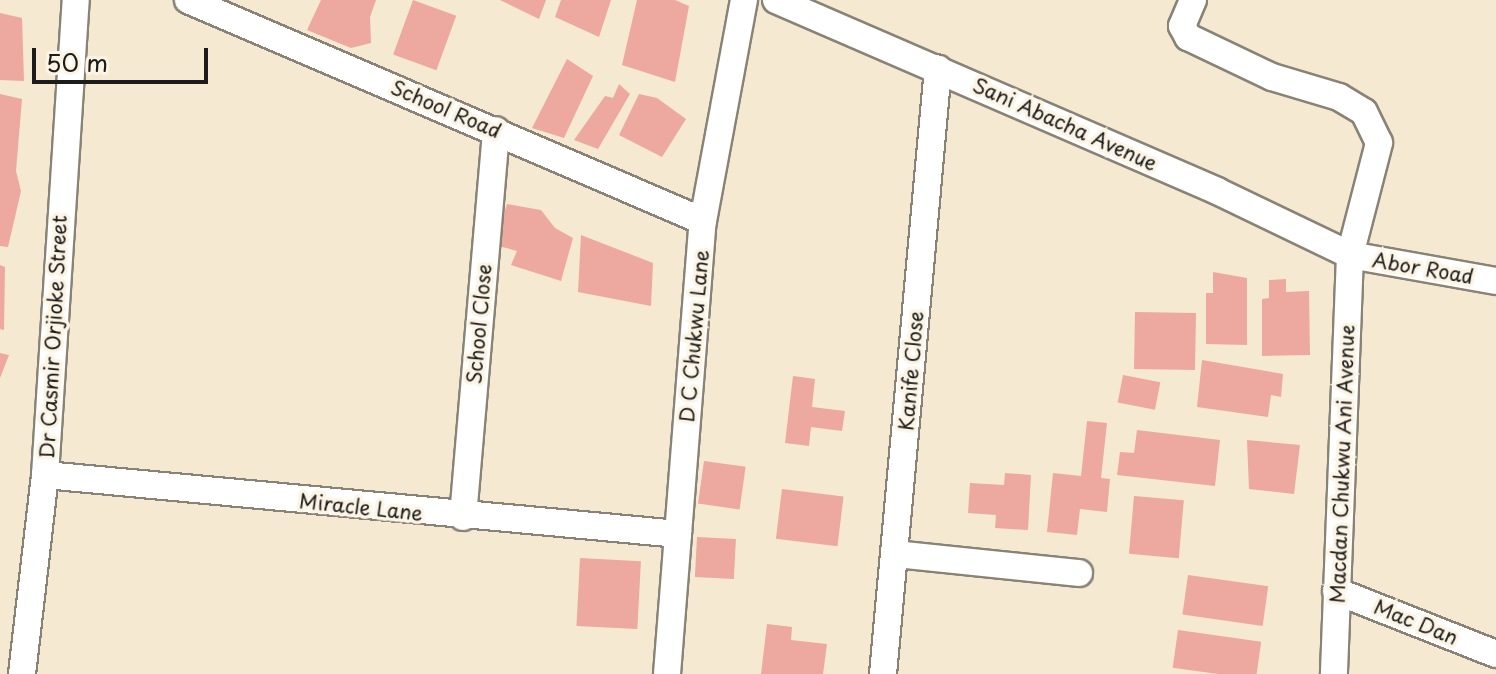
<!DOCTYPE html>
<html>
<head>
<meta charset="utf-8">
<style>
	body { margin:0 }
	#map { position:relative; width:1496px; height:674px; overflow:hidden; background:#f5ead1; font-family:"Playpen Sans",sans-serif }
	div>[style] { position:absolute }
	.building>* { inset:0; background:#eda8a0; transform-origin:0 0 }
	.roads { filter:drop-shadow(2px 0 #888376) drop-shadow(-2px 0 #888376) drop-shadow(0 2px #888376) drop-shadow(0 -2px #888376) }
	.minor>* { height:26px; margin:-13px; padding:0 13px; transform-origin:13px; border-radius:13px; background:#fff }
	span { translate:-50% -50%; white-space:nowrap; text-align:center; line-height:1.15; -webkit-text-stroke:7px #fcf5e5; paint-order:stroke }
	.street-label { font-size:20px; color:#1c1c1c }
	.scale { position:absolute; left:32px; top:48px; width:176px; height:36px; box-sizing:border-box; border:4px solid #1c1c1c; border-top:0; padding-left:10px; font-size:24px; line-height:28px; white-space:nowrap; color:#1c1c1c; -webkit-text-stroke:6px #fcf5e5; paint-order:stroke }
</style>
</head>
<body>
<div id="map">
	<div class="building">
		<i style="clip-path:polygon(321px 0,376px 0,370px 17px,371px 43px,351px 48px,307px 30px)"></i>
		<i style="left:413px;top:0;width:46px;height:58px;rotate:20deg"></i>
		<i style="clip-path:polygon(500px 0,546px 0,539px 19px)"></i>
		<i style="clip-path:polygon(561px 0,611px 0,599px 37px,555px 17px)"></i>
		<i style="clip-path:polygon(637px 0,675px 0,689px 6px,675px 82px,622px 65px)"></i>
		<i style="clip-path:polygon(0 13px,22px 18px,24px 81px,0 80px)"></i>
		<i style="clip-path:polygon(567px 59px,593px 76px,564px 138px,532px 128px)"></i>
		<i style="clip-path:polygon(619px 84px,630px 94px,598px 149px,574px 140px,605px 96px,613px 98px)"></i>
		<i style="clip-path:polygon(0 94px,22px 99px,16px 171px,21px 191px,8px 247px,0 246px)"></i>
		<i style="clip-path:polygon(639px 94px,657px 98px,686px 119px,662px 157px,619px 135px)"></i>
		<i style="clip-path:polygon(507px 204px,541px 210px,555px 228px,573px 238px,561px 281px,511px 265px,517px 251px,495px 245px)"></i>
		<i style="clip-path:polygon(581px 235px,653px 263px,651px 306px,578px 292px)"></i>
		<i style="clip-path:polygon(0 265px,5px 267px,4px 330px,0 329px)"></i>
		<i style="clip-path:polygon(1213px 272px,1247px 278px,1247px 345px,1206px 344px,1206px 293px,1213px 293px)"></i>
		<i style="clip-path:polygon(1286px 279px,1286px 292px,1309px 291px,1310px 355px,1262px 356px,1262px 299px,1269px 298px,1269px 280px)"></i>
		<i style="left:1135px;top:312px;width:61px;height:57px;rotate:1deg"></i>
		<i style="clip-path:polygon(0 353px,9px 355px,0 378px)"></i>
		<i style="clip-path:polygon(1202px 360px,1283px 374px,1281px 397px,1271px 395px,1268px 417px,1197px 407px)"></i>
		<i style="left:1123px;top:375px;width:38px;height:28px;rotate:11deg"></i>
		<i style="clip-path:polygon(793px 376px,815px 379px,812px 407px,845px 411px,842px 431px,811px 427px,809px 446px,785px 443px)"></i>
		<i style="clip-path:polygon(1087px 421px,1107px 423px,1101px 478px,1110px 479px,1107px 512px,1080px 509px,1077px 535px,1047px 532px,1053px 473px,1081px 476px)"></i>
		<i style="clip-path:polygon(1137px 430px,1220px 440px,1215px 486px,1117px 475px,1120px 452px,1134px 453px)"></i>
		<i style="clip-path:polygon(1247px 440px,1300px 445px,1294px 494px,1249px 489px)"></i>
		<i style="left:704px;top:461px;width:42px;height:43px;rotate:8deg"></i>
		<i style="clip-path:polygon(1005px 473px,1031px 475px,1028px 530px,995px 528px,996px 515px,968px 513px,970px 483px,1004px 485px)"></i>
		<i style="left:782px;top:489px;width:62px;height:50px;rotate:7deg"></i>
		<i style="left:1134px;top:496px;width:50px;height:58px;rotate:5deg"></i>
		<i style="left:697px;top:537px;width:39px;height:40px;rotate:3deg"></i>
		<i style="left:580px;top:558px;width:61px;height:68px;rotate:3deg"></i>
		<i style="left:1188px;top:575px;width:81px;height:40px;rotate:8deg"></i>
		<i style="clip-path:polygon(767px 624px,792px 627px,791px 640px,827px 644px,823px 674px,761px 674px)"></i>
		<i style="left:1178px;top:630px;width:84px;height:38px;rotate:8deg"></i>
	</div>
	<div class="roads">
		<div class="minor">
			<i style="left:188px;top:0;width:560px;rotate:23.23deg"></i>
			<i style="left:776px;top:0;width:481px;rotate:23.4deg"></i>
			<i style="left:1217px;top:191px;width:148px;rotate:25.7deg"></i>
			<i style="left:1350px;top:255px;width:148px;rotate:10.1deg"></i>
			<i style="left:1193px;top:0;width:28px;rotate:113deg"></i>
			<i style="left:1182px;top:26px;width:13px;rotate:61deg"></i>
			<i style="left:1188px;top:37px;width:93px;rotate:25.5deg"></i>
			<i style="left:1272px;top:77px;width:70px;rotate:16.6deg"></i>
			<i style="left:1339px;top:97px;width:29px;rotate:31deg"></i>
			<i style="left:1364px;top:112px;width:34px;rotate:64deg"></i>
			<i style="left:1379px;top:143px;width:116px;rotate:104.5deg"></i>
			<i style="left:1350px;top:255px;width:419px;rotate:92.2deg"></i>
			<i style="left:45px;top:475px;width:636px;rotate:5.32deg"></i>
			<i style="left:463px;top:517px;width:388px;rotate:-85.1deg"></i>
			<i style="left:895px;top:554px;width:185px;rotate:5.9deg"></i>
			<i style="left:1336px;top:591px;width:172px;rotate:21.5deg"></i>
			<i style="left:22px;top:674px;width:200px;rotate:-83.4deg"></i>
			<i style="left:45px;top:475px;width:476px;rotate:-86.3deg"></i>
			<i style="left:667px;top:674px;width:454px;rotate:-85.5deg"></i>
			<i style="left:703px;top:221px;width:225px;rotate:-79.5deg"></i>
			<i style="left:883px;top:674px;width:608px;rotate:-84.81deg"></i>
		</div>
	</div>
	<div class="street-label">
		<span style="left:446px;top:109px;rotate:23deg">School Road</span>
		<span style="left:1065px;top:124px;rotate:24deg">Sani Abacha Avenue</span>
		<span style="left:1423px;top:268px;rotate:10deg">Abor Road</span>
		<span style="left:479px;top:324px;rotate:-85deg">School Close</span>
		<span style="left:694px;top:336px;rotate:-85deg">D C Chukwu Lane</span>
		<span style="left:53px;top:337px;rotate:-87deg">Dr Casmir Orjioke Street</span>
		<span style="left:911px;top:371px;rotate:-85deg">Kanife Close</span>
		<span style="left:1342px;top:464px;rotate:-88deg">Macdan Chukwu Ani Avenue</span>
		<span style="left:361px;top:507px;rotate:6deg">Miracle Lane</span>
		<span style="left:1416px;top:622px;rotate:22deg">Mac Dan</span>
	</div>
	<div class="scale">50 m</div>
</div>
</body>
</html>
